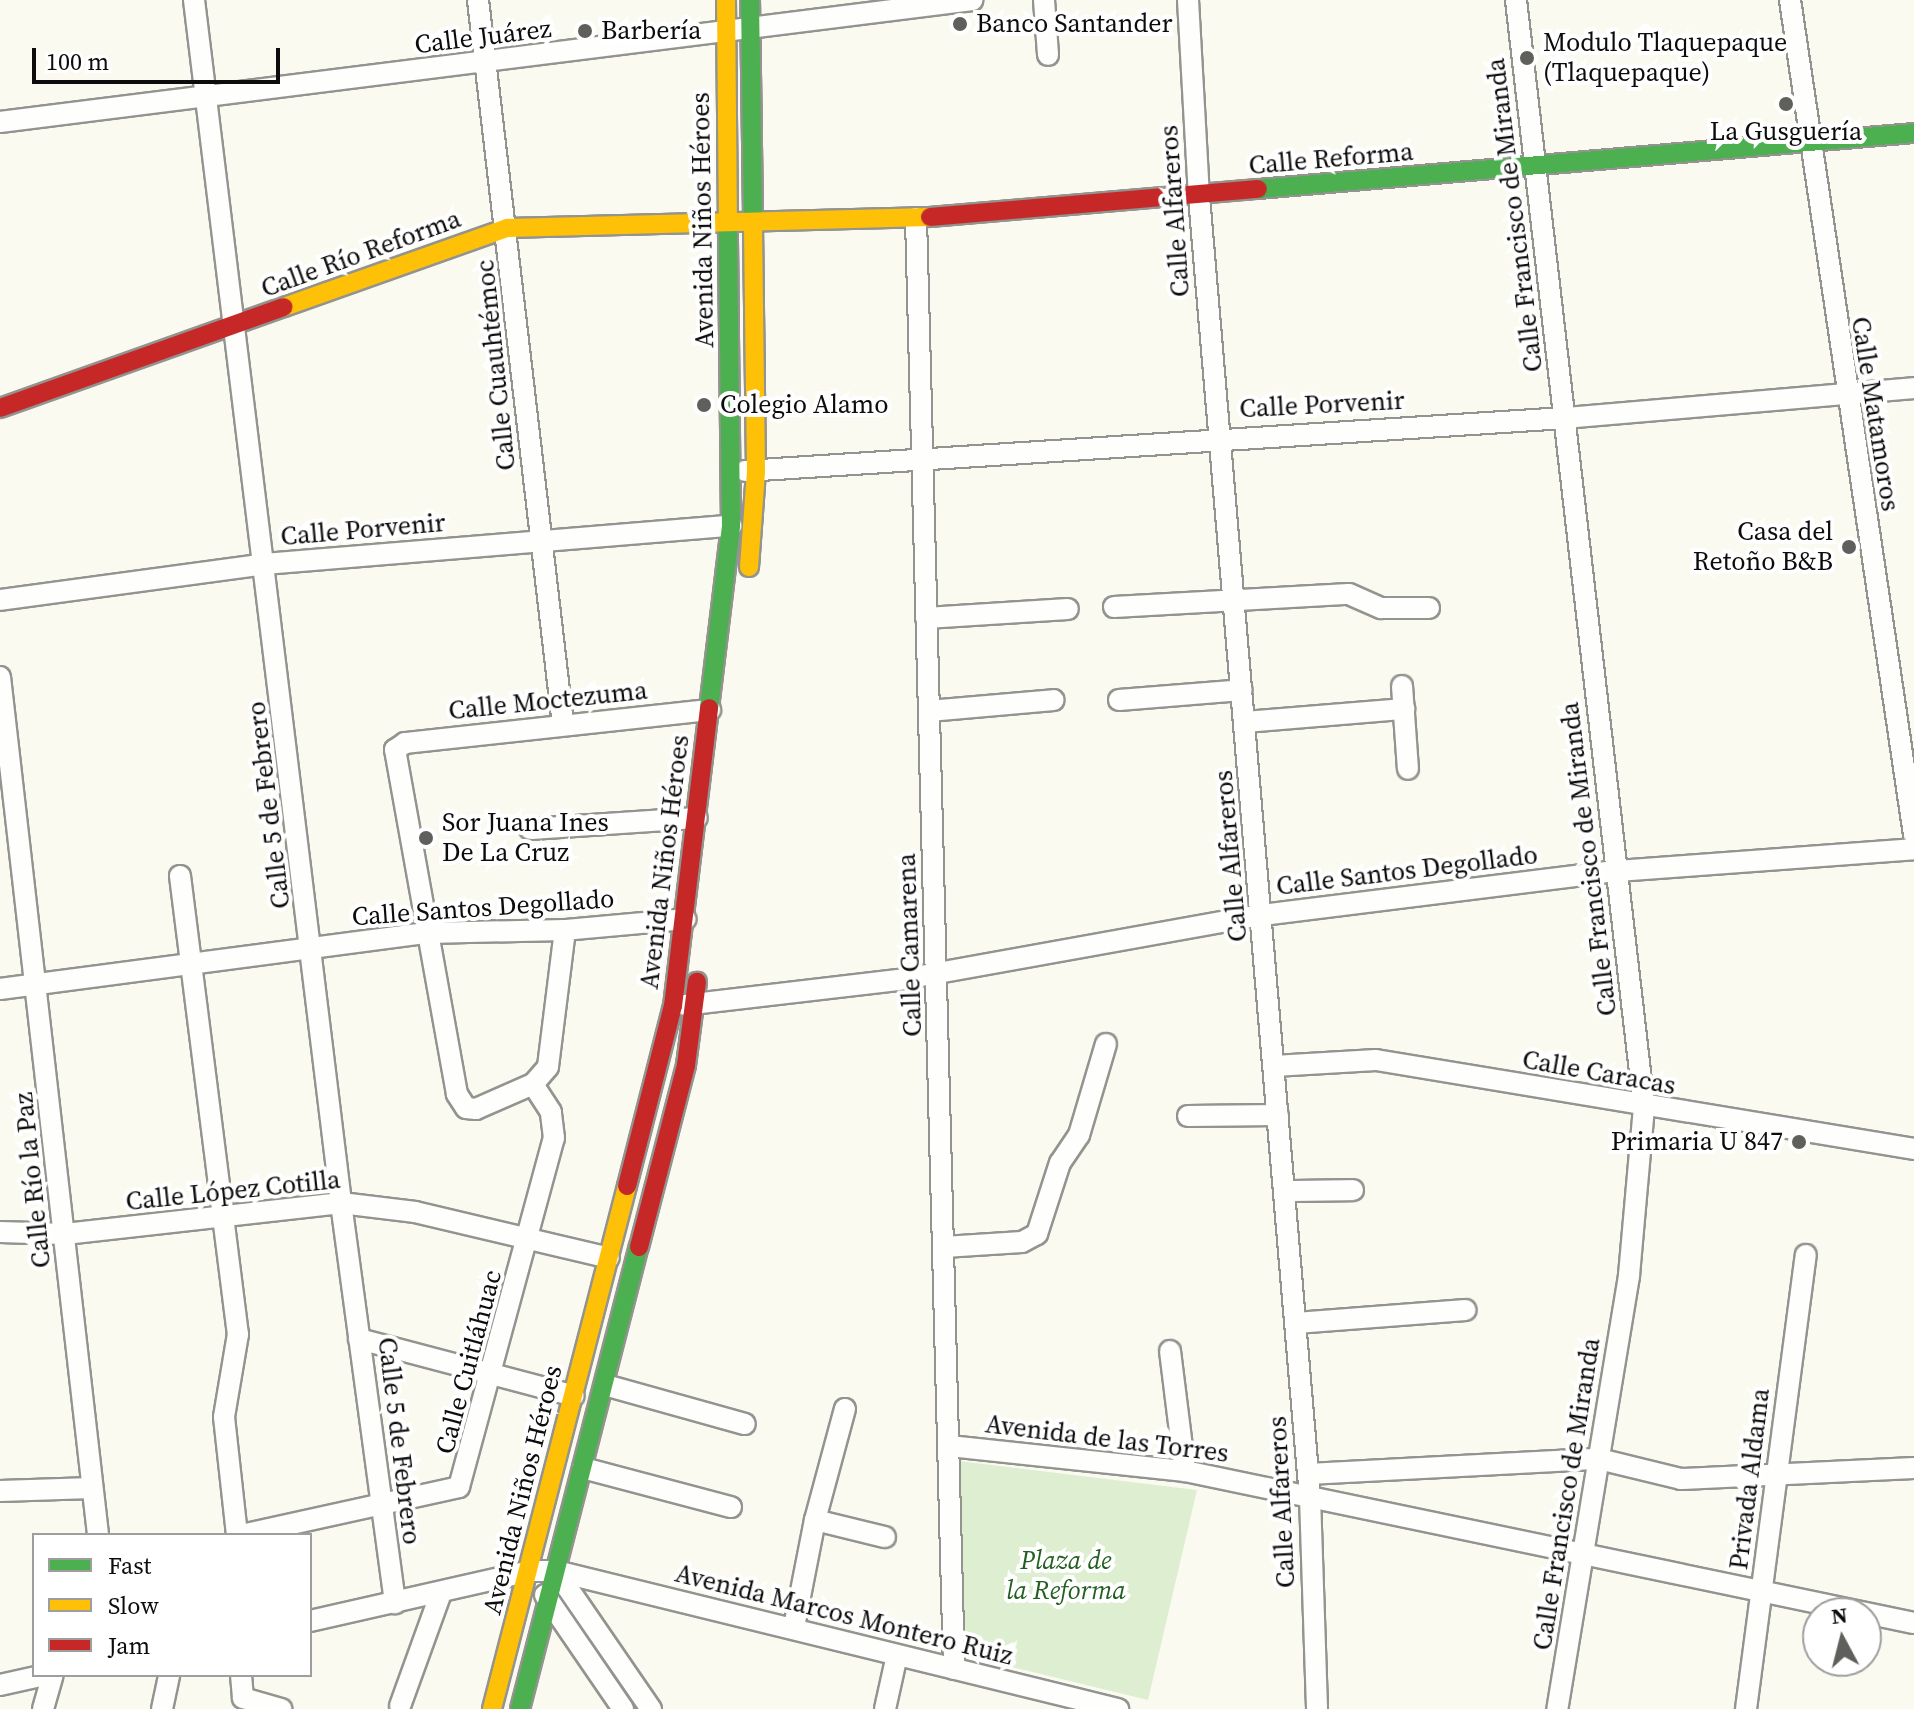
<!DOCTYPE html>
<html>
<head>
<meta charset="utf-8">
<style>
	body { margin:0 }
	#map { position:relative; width:1914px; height:1709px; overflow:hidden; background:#fafaf0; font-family:"Source Serif 4",serif }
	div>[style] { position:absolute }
	.green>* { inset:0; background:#deeed1; transform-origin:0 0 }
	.roads { filter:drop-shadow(2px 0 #93938f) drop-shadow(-2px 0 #93938f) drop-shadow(0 2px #93938f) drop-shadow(0 -2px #93938f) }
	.street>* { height:20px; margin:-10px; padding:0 10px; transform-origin:10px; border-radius:10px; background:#fefefd }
	.fast>* { height:18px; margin:-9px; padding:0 9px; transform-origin:9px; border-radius:9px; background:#4caf50 }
	.slow>* { height:18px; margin:-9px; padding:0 9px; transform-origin:9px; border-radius:9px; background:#ffc107 }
	.jam>* { height:18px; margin:-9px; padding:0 9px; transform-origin:9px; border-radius:9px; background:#c62828 }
	.dots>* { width:22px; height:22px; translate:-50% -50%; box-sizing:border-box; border:4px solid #fff; border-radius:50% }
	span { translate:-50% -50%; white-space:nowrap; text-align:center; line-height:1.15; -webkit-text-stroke:8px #fff; paint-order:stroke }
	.poi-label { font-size:26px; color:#0c0c0c }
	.left { translate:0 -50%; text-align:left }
	.right { translate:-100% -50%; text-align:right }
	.street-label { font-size:26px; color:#0c0c0c }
	.park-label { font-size:26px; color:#245f21; font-style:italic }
	.legend { position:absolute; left:32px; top:1533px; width:280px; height:144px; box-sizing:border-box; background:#fff; border:2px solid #9e9e9e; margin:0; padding:10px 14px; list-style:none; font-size:24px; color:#0c0c0c }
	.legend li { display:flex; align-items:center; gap:16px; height:40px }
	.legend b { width:40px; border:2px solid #9e9e9e }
	.north { position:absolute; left:1802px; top:1597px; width:80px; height:80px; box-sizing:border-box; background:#fff; border:2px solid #9e9e9e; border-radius:50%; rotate:353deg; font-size:22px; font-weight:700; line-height:32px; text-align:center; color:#0c0c0c }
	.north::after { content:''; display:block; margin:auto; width:28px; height:36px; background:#5f5f5c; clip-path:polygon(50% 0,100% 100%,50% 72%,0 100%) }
	.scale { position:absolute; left:32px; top:48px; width:248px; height:36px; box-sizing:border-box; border:4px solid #0c0c0c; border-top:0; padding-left:10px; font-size:24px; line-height:28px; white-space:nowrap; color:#0c0c0c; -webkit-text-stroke:6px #fff; paint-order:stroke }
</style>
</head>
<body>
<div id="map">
	<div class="green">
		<i style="clip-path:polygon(959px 1461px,1197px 1490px,1148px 1700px,962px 1655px)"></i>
		<i style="left:571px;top:1601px;width:133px;height:19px;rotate:55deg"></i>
	</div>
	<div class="roads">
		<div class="street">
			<i style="left:194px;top:0;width:1212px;rotate:83.03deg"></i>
			<i style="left:341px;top:1203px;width:404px;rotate:82.3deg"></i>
			<i style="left:478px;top:0;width:730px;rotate:83.31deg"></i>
			<i style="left:1044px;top:0;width:55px;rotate:85.8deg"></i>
			<i style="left:1188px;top:0;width:197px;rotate:86.8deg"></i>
			<i style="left:1199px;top:197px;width:1305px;rotate:85.12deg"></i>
			<i style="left:1310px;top:1497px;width:212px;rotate:88.1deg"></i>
			<i style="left:1516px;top:0;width:1114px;rotate:83.4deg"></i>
			<i style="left:1644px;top:1107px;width:170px;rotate:95.1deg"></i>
			<i style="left:1629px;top:1276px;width:439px;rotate:99.4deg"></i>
			<i style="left:1790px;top:0;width:844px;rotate:81.55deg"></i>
			<i style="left:0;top:122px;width:980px;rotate:-7.15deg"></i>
			<i style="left:916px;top:218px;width:1451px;rotate:88.5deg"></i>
			<i style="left:745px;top:471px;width:822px;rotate:-3.7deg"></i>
			<i style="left:1565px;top:418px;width:350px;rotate:-4.9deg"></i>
			<i style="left:0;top:600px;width:267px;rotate:-7.7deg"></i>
			<i style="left:265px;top:564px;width:468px;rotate:-4.7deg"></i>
			<i style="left:1114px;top:607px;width:235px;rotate:-3.2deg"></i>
			<i style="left:1349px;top:594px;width:35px;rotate:24deg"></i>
			<i style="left:1381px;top:608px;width:48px"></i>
			<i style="left:926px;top:618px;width:142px;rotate:-3.6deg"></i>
			<i style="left:0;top:677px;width:864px;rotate:83.48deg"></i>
			<i style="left:1402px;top:686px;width:83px;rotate:85.9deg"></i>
			<i style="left:1119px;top:700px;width:123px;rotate:-4.6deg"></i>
			<i style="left:929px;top:711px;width:125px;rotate:-5deg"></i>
			<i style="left:1245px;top:722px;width:160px;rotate:-4.7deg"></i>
			<i style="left:530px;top:829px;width:167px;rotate:-3.8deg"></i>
			<i style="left:180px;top:876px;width:462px;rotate:82.8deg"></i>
			<i style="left:238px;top:1334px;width:84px;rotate:99.6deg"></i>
			<i style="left:224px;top:1417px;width:119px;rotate:83.7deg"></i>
			<i style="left:565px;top:930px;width:138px;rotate:97.1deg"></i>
			<i style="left:548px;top:1067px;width:23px;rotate:131deg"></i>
			<i style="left:533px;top:1084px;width:62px;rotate:156.3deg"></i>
			<i style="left:476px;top:1109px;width:10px;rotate:-174deg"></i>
			<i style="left:466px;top:1108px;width:17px;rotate:-123deg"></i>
			<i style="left:457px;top:1094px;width:350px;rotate:-100.2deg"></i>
			<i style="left:395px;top:750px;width:12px;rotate:-35deg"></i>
			<i style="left:405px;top:743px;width:307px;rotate:-6.2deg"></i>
			<i style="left:0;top:989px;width:432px;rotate:-7.5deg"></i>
			<i style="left:428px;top:933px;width:137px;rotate:-1.3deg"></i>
			<i style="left:565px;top:930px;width:121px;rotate:-5.2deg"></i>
			<i style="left:685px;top:1005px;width:215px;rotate:-6.7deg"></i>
			<i style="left:899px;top:980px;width:369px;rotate:-10.2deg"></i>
			<i style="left:1262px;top:915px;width:358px;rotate:-7.1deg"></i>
			<i style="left:1617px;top:871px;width:298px;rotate:-4.2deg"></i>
			<i style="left:1274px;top:1066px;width:102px;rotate:-3.4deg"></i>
			<i style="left:1376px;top:1060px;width:545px;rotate:9.39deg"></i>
			<i style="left:1188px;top:1116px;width:90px;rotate:-0.6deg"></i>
			<i style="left:1285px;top:1191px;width:68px;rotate:-0.8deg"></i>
			<i style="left:0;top:1232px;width:65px;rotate:1.8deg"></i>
			<i style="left:65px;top:1234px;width:278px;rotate:-6.4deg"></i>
			<i style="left:341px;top:1203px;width:75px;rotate:6.9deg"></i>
			<i style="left:415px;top:1212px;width:199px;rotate:13.3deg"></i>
			<i style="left:944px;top:1247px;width:78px;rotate:-3.7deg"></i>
			<i style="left:1022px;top:1242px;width:17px;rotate:-28deg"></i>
			<i style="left:1037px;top:1234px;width:75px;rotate:-72.1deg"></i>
			<i style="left:1060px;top:1163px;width:34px;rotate:-56deg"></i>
			<i style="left:1079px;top:1135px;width:95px;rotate:-73.5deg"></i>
			<i style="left:1296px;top:1323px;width:170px;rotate:-4.4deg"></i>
			<i style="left:359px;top:1339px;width:222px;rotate:14.8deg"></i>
			<i style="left:1170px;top:1351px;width:121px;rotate:82.9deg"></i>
			<i style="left:605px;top:1385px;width:145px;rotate:15.6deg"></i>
			<i style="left:950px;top:1446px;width:236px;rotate:6.1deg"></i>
			<i style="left:1185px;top:1471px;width:745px;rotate:11.78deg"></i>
			<i style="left:583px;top:1468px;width:153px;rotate:14.8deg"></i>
			<i style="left:1308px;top:1474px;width:291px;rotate:-3deg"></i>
			<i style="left:1599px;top:1459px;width:84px;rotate:13.7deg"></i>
			<i style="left:1681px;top:1479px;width:233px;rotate:-2.7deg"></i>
			<i style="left:0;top:1491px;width:92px;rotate:-1.9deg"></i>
			<i style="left:815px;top:1520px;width:72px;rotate:13.7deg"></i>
			<i style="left:241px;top:1535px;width:223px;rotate:-12.4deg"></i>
			<i style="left:459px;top:1487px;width:362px;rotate:-74.8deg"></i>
			<i style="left:554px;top:1138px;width:26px;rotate:-97deg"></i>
			<i style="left:551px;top:1112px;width:33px;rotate:-123deg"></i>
			<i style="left:556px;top:1571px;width:168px;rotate:55.5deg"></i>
			<i style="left:545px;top:1595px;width:138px;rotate:55.6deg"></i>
			<i style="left:310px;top:1621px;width:226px;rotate:-12.8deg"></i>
			<i style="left:530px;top:1571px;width:26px"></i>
			<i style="left:556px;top:1571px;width:579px;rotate:13.8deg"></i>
			<i style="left:794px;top:1627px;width:109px;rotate:-78.9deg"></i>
			<i style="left:815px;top:1520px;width:115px;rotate:-74.9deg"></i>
			<i style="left:241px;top:1675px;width:23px;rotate:85deg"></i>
			<i style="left:243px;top:1698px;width:40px;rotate:16deg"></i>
			<i style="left:0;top:1685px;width:46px;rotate:-12.5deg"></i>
			<i style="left:400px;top:1706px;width:120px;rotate:-70.1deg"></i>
			<i style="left:43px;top:1709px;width:35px;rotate:-74deg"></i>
			<i style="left:162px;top:1709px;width:35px;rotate:-78deg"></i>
			<i style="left:885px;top:1709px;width:55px;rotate:-77.5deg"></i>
			<i style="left:1746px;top:1709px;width:458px;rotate:-82.5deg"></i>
		</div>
		<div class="fast">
			<i style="left:750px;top:0;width:224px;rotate:89.2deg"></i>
			<i style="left:1258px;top:189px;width:658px;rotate:-4.88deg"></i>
			<i style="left:709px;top:708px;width:183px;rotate:-83.1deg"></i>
			<i style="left:731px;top:526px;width:307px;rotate:-90.6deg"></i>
			<i style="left:520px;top:1709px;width:477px;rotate:-75.6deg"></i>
		</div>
		<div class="slow">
			<i style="left:726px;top:0;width:219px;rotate:89.5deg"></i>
			<i style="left:284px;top:307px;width:237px;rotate:-19.5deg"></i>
			<i style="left:507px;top:228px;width:423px;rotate:-1.5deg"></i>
			<i style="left:749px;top:567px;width:96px;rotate:-85.8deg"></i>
			<i style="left:756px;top:471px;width:247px;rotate:-90.7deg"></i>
			<i style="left:492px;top:1709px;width:540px;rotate:-75.53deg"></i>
		</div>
		<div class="jam">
			<i style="left:930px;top:217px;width:329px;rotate:-4.9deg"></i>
			<i style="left:0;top:408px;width:301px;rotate:-19.6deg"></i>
			<i style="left:627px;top:1186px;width:186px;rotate:-75.7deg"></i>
			<i style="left:673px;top:1006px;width:300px;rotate:-83.1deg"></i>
			<i style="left:639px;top:1247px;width:188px;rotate:-75.5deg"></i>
			<i style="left:686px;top:1065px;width:84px;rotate:-82.5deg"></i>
		</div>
	</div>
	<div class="dots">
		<i style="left:960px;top:24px;background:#5f5f5c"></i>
		<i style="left:585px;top:31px;background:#5f5f5c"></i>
		<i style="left:1527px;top:58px;background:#5f5f5c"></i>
		<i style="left:1786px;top:104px;background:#5f5f5c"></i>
		<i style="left:704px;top:405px;background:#5f5f5c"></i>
		<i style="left:1849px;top:547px;background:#5f5f5c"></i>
		<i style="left:426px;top:838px;background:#5f5f5c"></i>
		<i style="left:1799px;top:1142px;background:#5f5f5c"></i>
	</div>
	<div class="poi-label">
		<span class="left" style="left:976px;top:24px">Banco Santander</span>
		<span class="left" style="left:601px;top:31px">Barbería</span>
		<span class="left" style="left:1543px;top:58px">Modulo Tlaquepaque<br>(Tlaquepaque)</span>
		<span style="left:1786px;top:132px">La Gusguería</span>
		<span class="left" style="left:720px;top:405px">Colegio Alamo</span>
		<span class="right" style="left:1833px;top:547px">Casa del<br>Retoño B&amp;B</span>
		<span class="left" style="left:442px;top:838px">Sor Juana Ines<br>De La Cruz</span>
		<span class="right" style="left:1783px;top:1142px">Primaria U 847</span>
	</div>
	<div class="street-label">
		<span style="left:483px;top:37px;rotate:-7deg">Calle Juárez</span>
		<span style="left:1331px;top:159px;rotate:-5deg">Calle Reforma</span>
		<span style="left:1175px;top:211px;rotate:-94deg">Calle Alfareros</span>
		<span style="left:1515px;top:215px;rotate:-97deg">Calle Francisco de Miranda</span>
		<span style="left:703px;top:220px;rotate:-91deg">Avenida Niños Héroes</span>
		<span style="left:361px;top:254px;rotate:-20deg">Calle Río Reforma</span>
		<span style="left:496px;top:365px;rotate:-96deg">Calle Cuauhtémoc</span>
		<span style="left:1322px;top:405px;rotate:-3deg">Calle Porvenir</span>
		<span style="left:1875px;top:414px;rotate:81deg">Calle Matamoros</span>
		<span style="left:363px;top:530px;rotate:-5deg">Calle Porvenir</span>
		<span style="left:548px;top:701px;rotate:-6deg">Calle Moctezuma</span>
		<span style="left:269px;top:805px;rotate:-97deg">Calle 5 de Febrero</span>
		<span style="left:1231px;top:856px;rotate:-95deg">Calle Alfareros</span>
		<span style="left:1589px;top:859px;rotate:-97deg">Calle Francisco de Miranda</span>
		<span style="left:665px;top:862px;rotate:-83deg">Avenida Niños Héroes</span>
		<span style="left:1407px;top:871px;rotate:-7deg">Calle Santos Degollado</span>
		<span style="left:483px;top:908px;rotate:-4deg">Calle Santos Degollado</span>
		<span style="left:910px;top:945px;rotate:-92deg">Calle Camarena</span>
		<span style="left:1599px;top:1073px;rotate:10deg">Calle Caracas</span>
		<span style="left:33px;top:1180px;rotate:-96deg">Calle Río la Paz</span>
		<span style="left:233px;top:1191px;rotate:-6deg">Calle López Cotilla</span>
		<span style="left:469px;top:1362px;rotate:-75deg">Calle Cuitláhuac</span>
		<span style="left:1107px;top:1439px;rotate:7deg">Avenida de las Torres</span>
		<span style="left:399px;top:1441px;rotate:83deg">Calle 5 de Febrero</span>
		<span style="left:1750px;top:1479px;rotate:-83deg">Privada Aldama</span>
		<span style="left:523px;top:1490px;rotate:-76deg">Avenida Niños Héroes</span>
		<span style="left:1567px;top:1494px;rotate:-81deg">Calle Francisco de Miranda</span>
		<span style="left:1282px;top:1502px;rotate:-93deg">Calle Alfareros</span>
		<span style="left:844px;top:1615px;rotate:14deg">Avenida Marcos Montero Ruiz</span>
	</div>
	<div class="park-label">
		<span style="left:1066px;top:1576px">Plaza de<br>la Reforma</span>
	</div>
	<ul class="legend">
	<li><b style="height:10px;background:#4caf50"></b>Fast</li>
	<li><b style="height:10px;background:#ffc107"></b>Slow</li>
	<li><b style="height:10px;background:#c62828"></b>Jam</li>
	</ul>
	<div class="north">N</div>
	<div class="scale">100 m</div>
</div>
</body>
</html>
